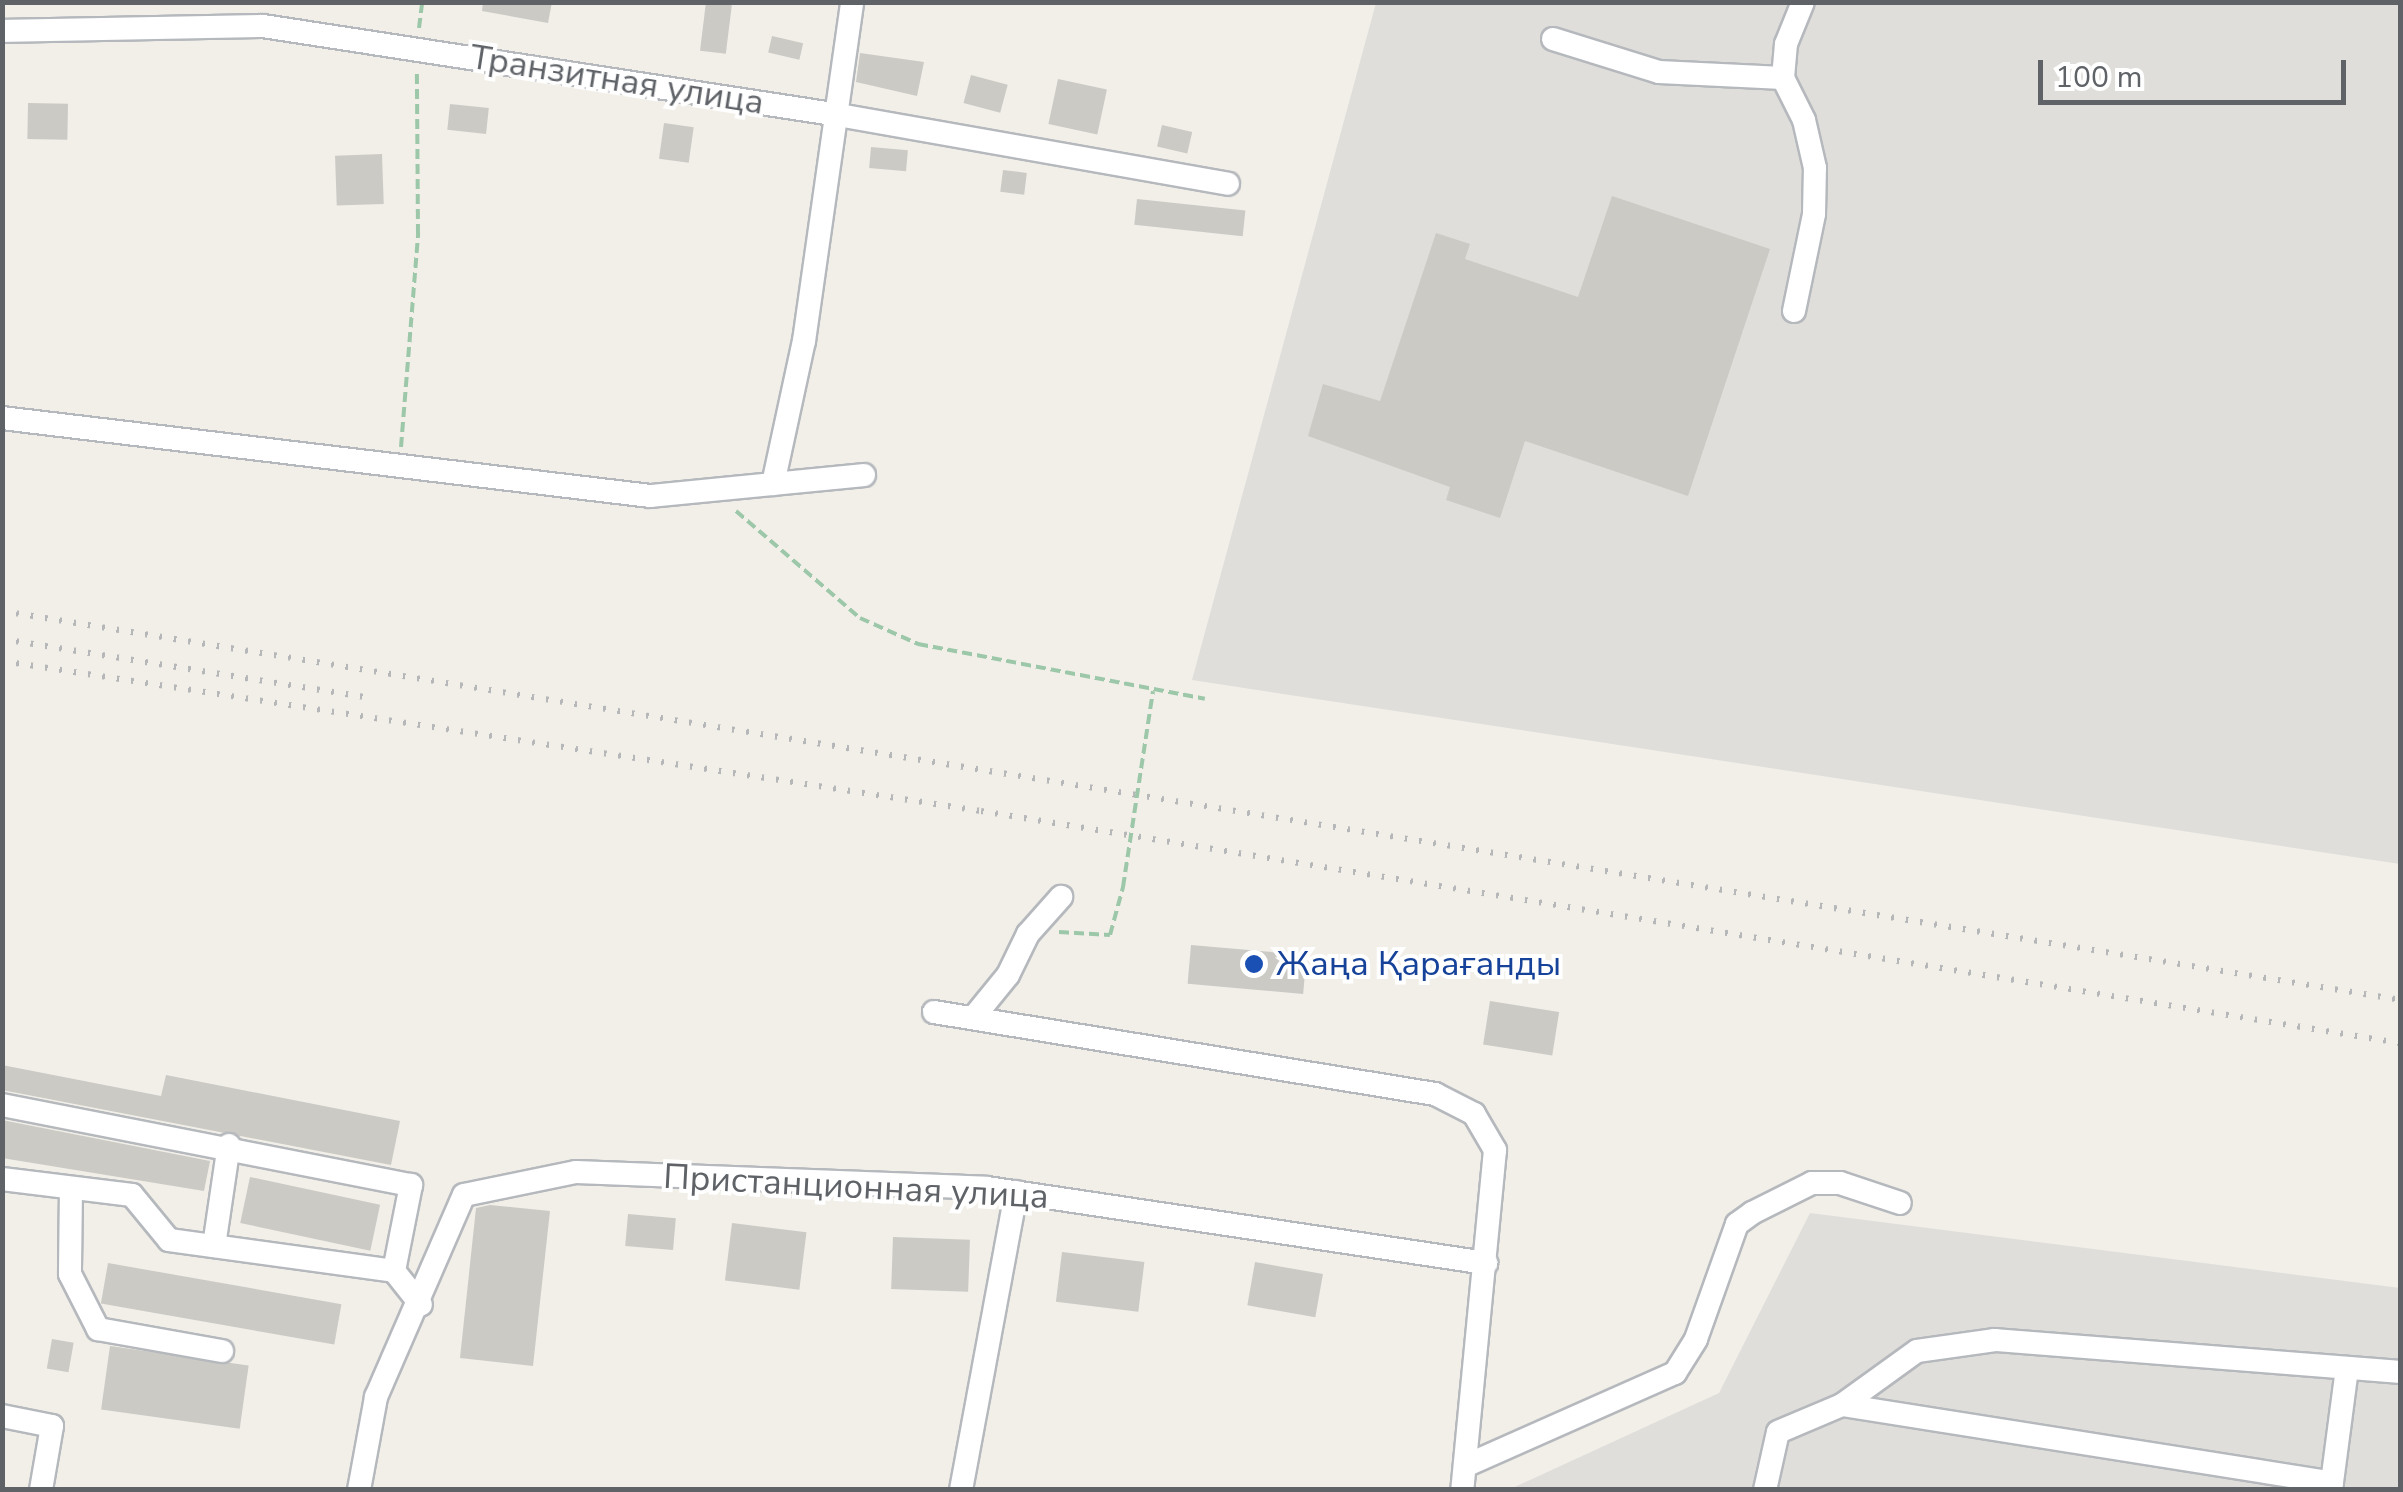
<!DOCTYPE html>
<html>
<head>
<meta charset="utf-8">
<style>
	body { margin:0 }
	#map { position:relative; width:2403px; height:1492px; overflow:hidden; background:#f1efe8; font-family:"Nunito Sans",sans-serif }
	div>[style] { position:absolute }
	.industrial>* { inset:0; background:#e0deda }
	.building>* { inset:0; background:#cccac5; transform-origin:0 0 }
	.path>* { height:4px; margin-top:-2px; transform-origin:0; background:repeating-linear-gradient(90deg,#9cc7a9 0 10px,transparent 0 15px) }
	.roads { filter:drop-shadow(2px 0 #b5b8bc) drop-shadow(-2px 0 #b5b8bc) drop-shadow(0 2px #b5b8bc) drop-shadow(0 -2px #b5b8bc) }
	.minor>* { height:22px; margin:-11px; padding:0 11px; transform-origin:11px; border-radius:11px; background:#fff }
	.rail>* { height:6px; margin-top:-3px; transform-origin:0; background:repeating-linear-gradient(90deg,#b6b7b8 0 2.5px,transparent 0 14.5px) }
	.path-bridge>* { height:4px; margin-top:-2px; transform-origin:0; background:repeating-linear-gradient(90deg,#9cc7a9 0 10px,transparent 0 15px) }
	.dots>* { width:28px; height:28px; translate:-50% -50%; box-sizing:border-box; border:5px solid #fff; border-radius:50% }
	span { translate:-50% -50%; white-space:nowrap; text-align:center; line-height:1.15; -webkit-text-stroke:8px #fff; paint-order:stroke }
	.street-label { font-size:35px; color:#5f6368 }
	.transit-label { font-size:35px; color:#164399 }
	.left { translate:0 -50%; text-align:left }
	.frame { position:absolute; inset:0; border:5px solid #5f6368; pointer-events:none }
	.scale { position:absolute; left:2038px; top:60px; width:308px; height:45px; box-sizing:border-box; border:5px solid #5f6368; border-top:0; padding-left:12px; font-size:30px; line-height:35px; white-space:nowrap; color:#5f6368; -webkit-text-stroke:8px #fff; paint-order:stroke }
</style>
</head>
<body>
<div id="map">
	<div class="industrial">
		<i style="clip-path:polygon(1376px 3px,2400px 3px,2400px 864px,1192px 680px)"></i>
		<i style="clip-path:polygon(1810px 1213px,2400px 1288px,2400px 1489px,1508px 1490px,1719px 1393px)"></i>
	</div>
	<div class="building">
		<i style="clip-path:polygon(483px 2px,552px 2px,548px 23px,482px 11px)"></i>
		<i style="left:706px;top:2px;width:26px;height:49px;rotate:7deg"></i>
		<i style="left:772px;top:36px;width:32px;height:17px;rotate:13deg"></i>
		<i style="clip-path:polygon(860px 53px,924px 62px,917px 96px,856px 82px)"></i>
		<i style="left:971px;top:75px;width:38px;height:29px;rotate:15deg"></i>
		<i style="left:1058px;top:79px;width:50px;height:46px;rotate:12deg"></i>
		<i style="left:28px;top:103px;width:40px;height:36px;rotate:1deg"></i>
		<i style="left:450px;top:104px;width:39px;height:26px;rotate:6deg"></i>
		<i style="left:664px;top:123px;width:30px;height:36px;rotate:8deg"></i>
		<i style="left:1162px;top:125px;width:31px;height:22px;rotate:13deg"></i>
		<i style="left:871px;top:147px;width:37px;height:21px;rotate:5deg"></i>
		<i style="left:382px;top:154px;width:50px;height:47px;rotate:88deg"></i>
		<i style="left:1003px;top:170px;width:24px;height:22px;rotate:7deg"></i>
		<i style="clip-path:polygon(1612px 196px,1770px 249px,1688px 496px,1525px 441px,1500px 518px,1446px 500px,1450px 487px,1308px 436px,1323px 384px,1380px 401px,1436px 233px,1470px 244px,1465px 259px,1578px 297px)"></i>
		<i style="left:1137px;top:199px;width:109px;height:26px;rotate:6deg"></i>
		<i style="left:1191px;top:945px;width:116px;height:39px;rotate:5deg"></i>
		<i style="left:1490px;top:1001px;width:70px;height:44px;rotate:9deg"></i>
		<i style="clip-path:polygon(2px 1065px,161px 1096px,166px 1075px,400px 1121px,391px 1165px,2px 1090px)"></i>
		<i style="clip-path:polygon(2px 1120px,210px 1161px,204px 1191px,2px 1158px)"></i>
		<i style="left:250px;top:1177px;width:133px;height:47px;rotate:12deg"></i>
		<i style="clip-path:polygon(490px 1205px,550px 1211px,533px 1366px,460px 1358px,476px 1208px)"></i>
		<i style="left:628px;top:1214px;width:48px;height:32px;rotate:5deg"></i>
		<i style="left:732px;top:1223px;width:75px;height:58px;rotate:7deg"></i>
		<i style="left:893px;top:1237px;width:77px;height:52px;rotate:2deg"></i>
		<i style="left:1062px;top:1252px;width:83px;height:50px;rotate:7deg"></i>
		<i style="left:1255px;top:1262px;width:69px;height:44px;rotate:10deg"></i>
		<i style="left:108px;top:1263px;width:237px;height:41px;rotate:10deg"></i>
		<i style="left:52px;top:1339px;width:22px;height:30px;rotate:10deg"></i>
		<i style="left:110px;top:1346px;width:140px;height:64px;rotate:8deg"></i>
	</div>
	<div class="path">
		<i style="left:419px;top:28px;width:26px;rotate:-83deg"></i>
		<i style="left:401px;top:447px;width:214px;rotate:-85.4deg"></i>
		<i style="left:418px;top:234px;width:162px;rotate:-90.4deg"></i>
		<i style="left:736px;top:511px;width:164px;rotate:40.8deg"></i>
		<i style="left:860px;top:618px;width:64px;rotate:24.1deg"></i>
		<i style="left:918px;top:644px;width:292px;rotate:10.8deg"></i>
		<i style="left:1059px;top:932px;width:51px;rotate:3.4deg"></i>
		<i style="left:1110px;top:935px;width:50px;rotate:-74.8deg"></i>
	</div>
	<div class="roads">
		<div class="minor">
			<i style="left:2px;top:31px;width:261px;rotate:-1.1deg"></i>
			<i style="left:263px;top:26px;width:577px;rotate:8.78deg"></i>
			<i style="left:833px;top:114px;width:401px;rotate:10deg"></i>
			<i style="left:1553px;top:39px;width:111px;rotate:17.3deg"></i>
			<i style="left:1659px;top:72px;width:124px;rotate:2.8deg"></i>
			<i style="left:1794px;top:311px;width:99px;rotate:-78.3deg"></i>
			<i style="left:1814px;top:214px;width:46px;rotate:-88.8deg"></i>
			<i style="left:1815px;top:168px;width:49px;rotate:-102.9deg"></i>
			<i style="left:1804px;top:120px;width:47px;rotate:-116.6deg"></i>
			<i style="left:1783px;top:78px;width:34px;rotate:-85deg"></i>
			<i style="left:1786px;top:44px;width:45px;rotate:-68deg"></i>
			<i style="left:2px;top:418px;width:653px;rotate:6.86deg"></i>
			<i style="left:650px;top:496px;width:215px;rotate:-5.6deg"></i>
			<i style="left:773px;top:484px;width:146px;rotate:-77.8deg"></i>
			<i style="left:804px;top:341px;width:342px;rotate:-81.9deg"></i>
			<i style="left:934px;top:1012px;width:508px;rotate:9.3deg"></i>
			<i style="left:1435px;top:1094px;width:44px;rotate:27.1deg"></i>
			<i style="left:1474px;top:1114px;width:42px;rotate:59.7deg"></i>
			<i style="left:1495px;top:1150px;width:342px;rotate:95.5deg"></i>
			<i style="left:973px;top:1018px;width:55px;rotate:-50.9deg"></i>
			<i style="left:1008px;top:975px;width:46px;rotate:-64deg"></i>
			<i style="left:1028px;top:934px;width:50px;rotate:-48.3deg"></i>
			<i style="left:2px;top:1105px;width:417px;rotate:11.1deg"></i>
			<i style="left:411px;top:1185px;width:88px;rotate:101.2deg"></i>
			<i style="left:2px;top:1179px;width:131px;rotate:7deg"></i>
			<i style="left:132px;top:1195px;width:58px;rotate:50.6deg"></i>
			<i style="left:169px;top:1240px;width:227px;rotate:7.8deg"></i>
			<i style="left:394px;top:1271px;width:43px;rotate:51.5deg"></i>
			<i style="left:71px;top:1188px;width:86px;rotate:90.7deg"></i>
			<i style="left:70px;top:1274px;width:62px;rotate:63deg"></i>
			<i style="left:98px;top:1329px;width:126px;rotate:10.1deg"></i>
			<i style="left:214px;top:1246px;width:102px;rotate:-81.6deg"></i>
			<i style="left:1842px;top:1405px;width:496px;rotate:9deg"></i>
			<i style="left:2px;top:1416px;width:51px;rotate:11.3deg"></i>
			<i style="left:52px;top:1426px;width:65px;rotate:99.8deg"></i>
			<i style="left:1465px;top:1466px;width:230px;rotate:-23.9deg"></i>
			<i style="left:1675px;top:1373px;width:40px;rotate:-58deg"></i>
			<i style="left:1696px;top:1339px;width:122px;rotate:-70.4deg"></i>
			<i style="left:1737px;top:1224px;width:19px;rotate:-36deg"></i>
			<i style="left:1752px;top:1213px;width:67px;rotate:-26.6deg"></i>
			<i style="left:1812px;top:1183px;width:28px"></i>
			<i style="left:1840px;top:1183px;width:63px;rotate:18.4deg"></i>
			<i style="left:359px;top:1490px;width:95px;rotate:-79.6deg"></i>
			<i style="left:376px;top:1397px;width:220px;rotate:-66.5deg"></i>
			<i style="left:464px;top:1195px;width:114px;rotate:-11.6deg"></i>
			<i style="left:576px;top:1172px;width:411px;rotate:2.2deg"></i>
			<i style="left:987px;top:1188px;width:505px;rotate:8.55deg"></i>
			<i style="left:961px;top:1490px;width:303px;rotate:-79.5deg"></i>
			<i style="left:1765px;top:1490px;width:59px;rotate:-77.4deg"></i>
			<i style="left:1778px;top:1432px;width:69px;rotate:-22.9deg"></i>
			<i style="left:1842px;top:1405px;width:92px;rotate:-35.8deg"></i>
			<i style="left:1917px;top:1351px;width:79px;rotate:-8deg"></i>
			<i style="left:1995px;top:1340px;width:406px;rotate:4.5deg"></i>
			<i style="left:2331px;top:1490px;width:123px;rotate:-82.5deg"></i>
		</div>
	</div>
	<div class="rail">
		<i style="left:2px;top:611px;width:2429px;rotate:9.21deg"></i>
		<i style="left:2px;top:639px;width:375px;rotate:9.1deg"></i>
		<i style="left:2px;top:661px;width:990px;rotate:8.71deg"></i>
		<i style="left:981px;top:811px;width:1438px;rotate:9.29deg"></i>
	</div>
	<div class="path-bridge">
		<i style="left:1123px;top:887px;width:198px;rotate:-81.3deg"></i>
	</div>
	<div class="dots">
		<i style="left:1254px;top:964px;background:#1a4fb4"></i>
	</div>
	<div class="street-label">
		<span style="left:617px;top:80px;rotate:9deg">Транзитная улица</span>
		<span style="left:856px;top:1187px;rotate:3deg">Пристанционная улица</span>
	</div>
	<div class="transit-label">
		<span class="left" style="left:1276px;top:964px">Жаңа Қарағанды</span>
	</div>
	<div class="frame"></div>
	<div class="scale">100 m</div>
</div>
</body>
</html>
